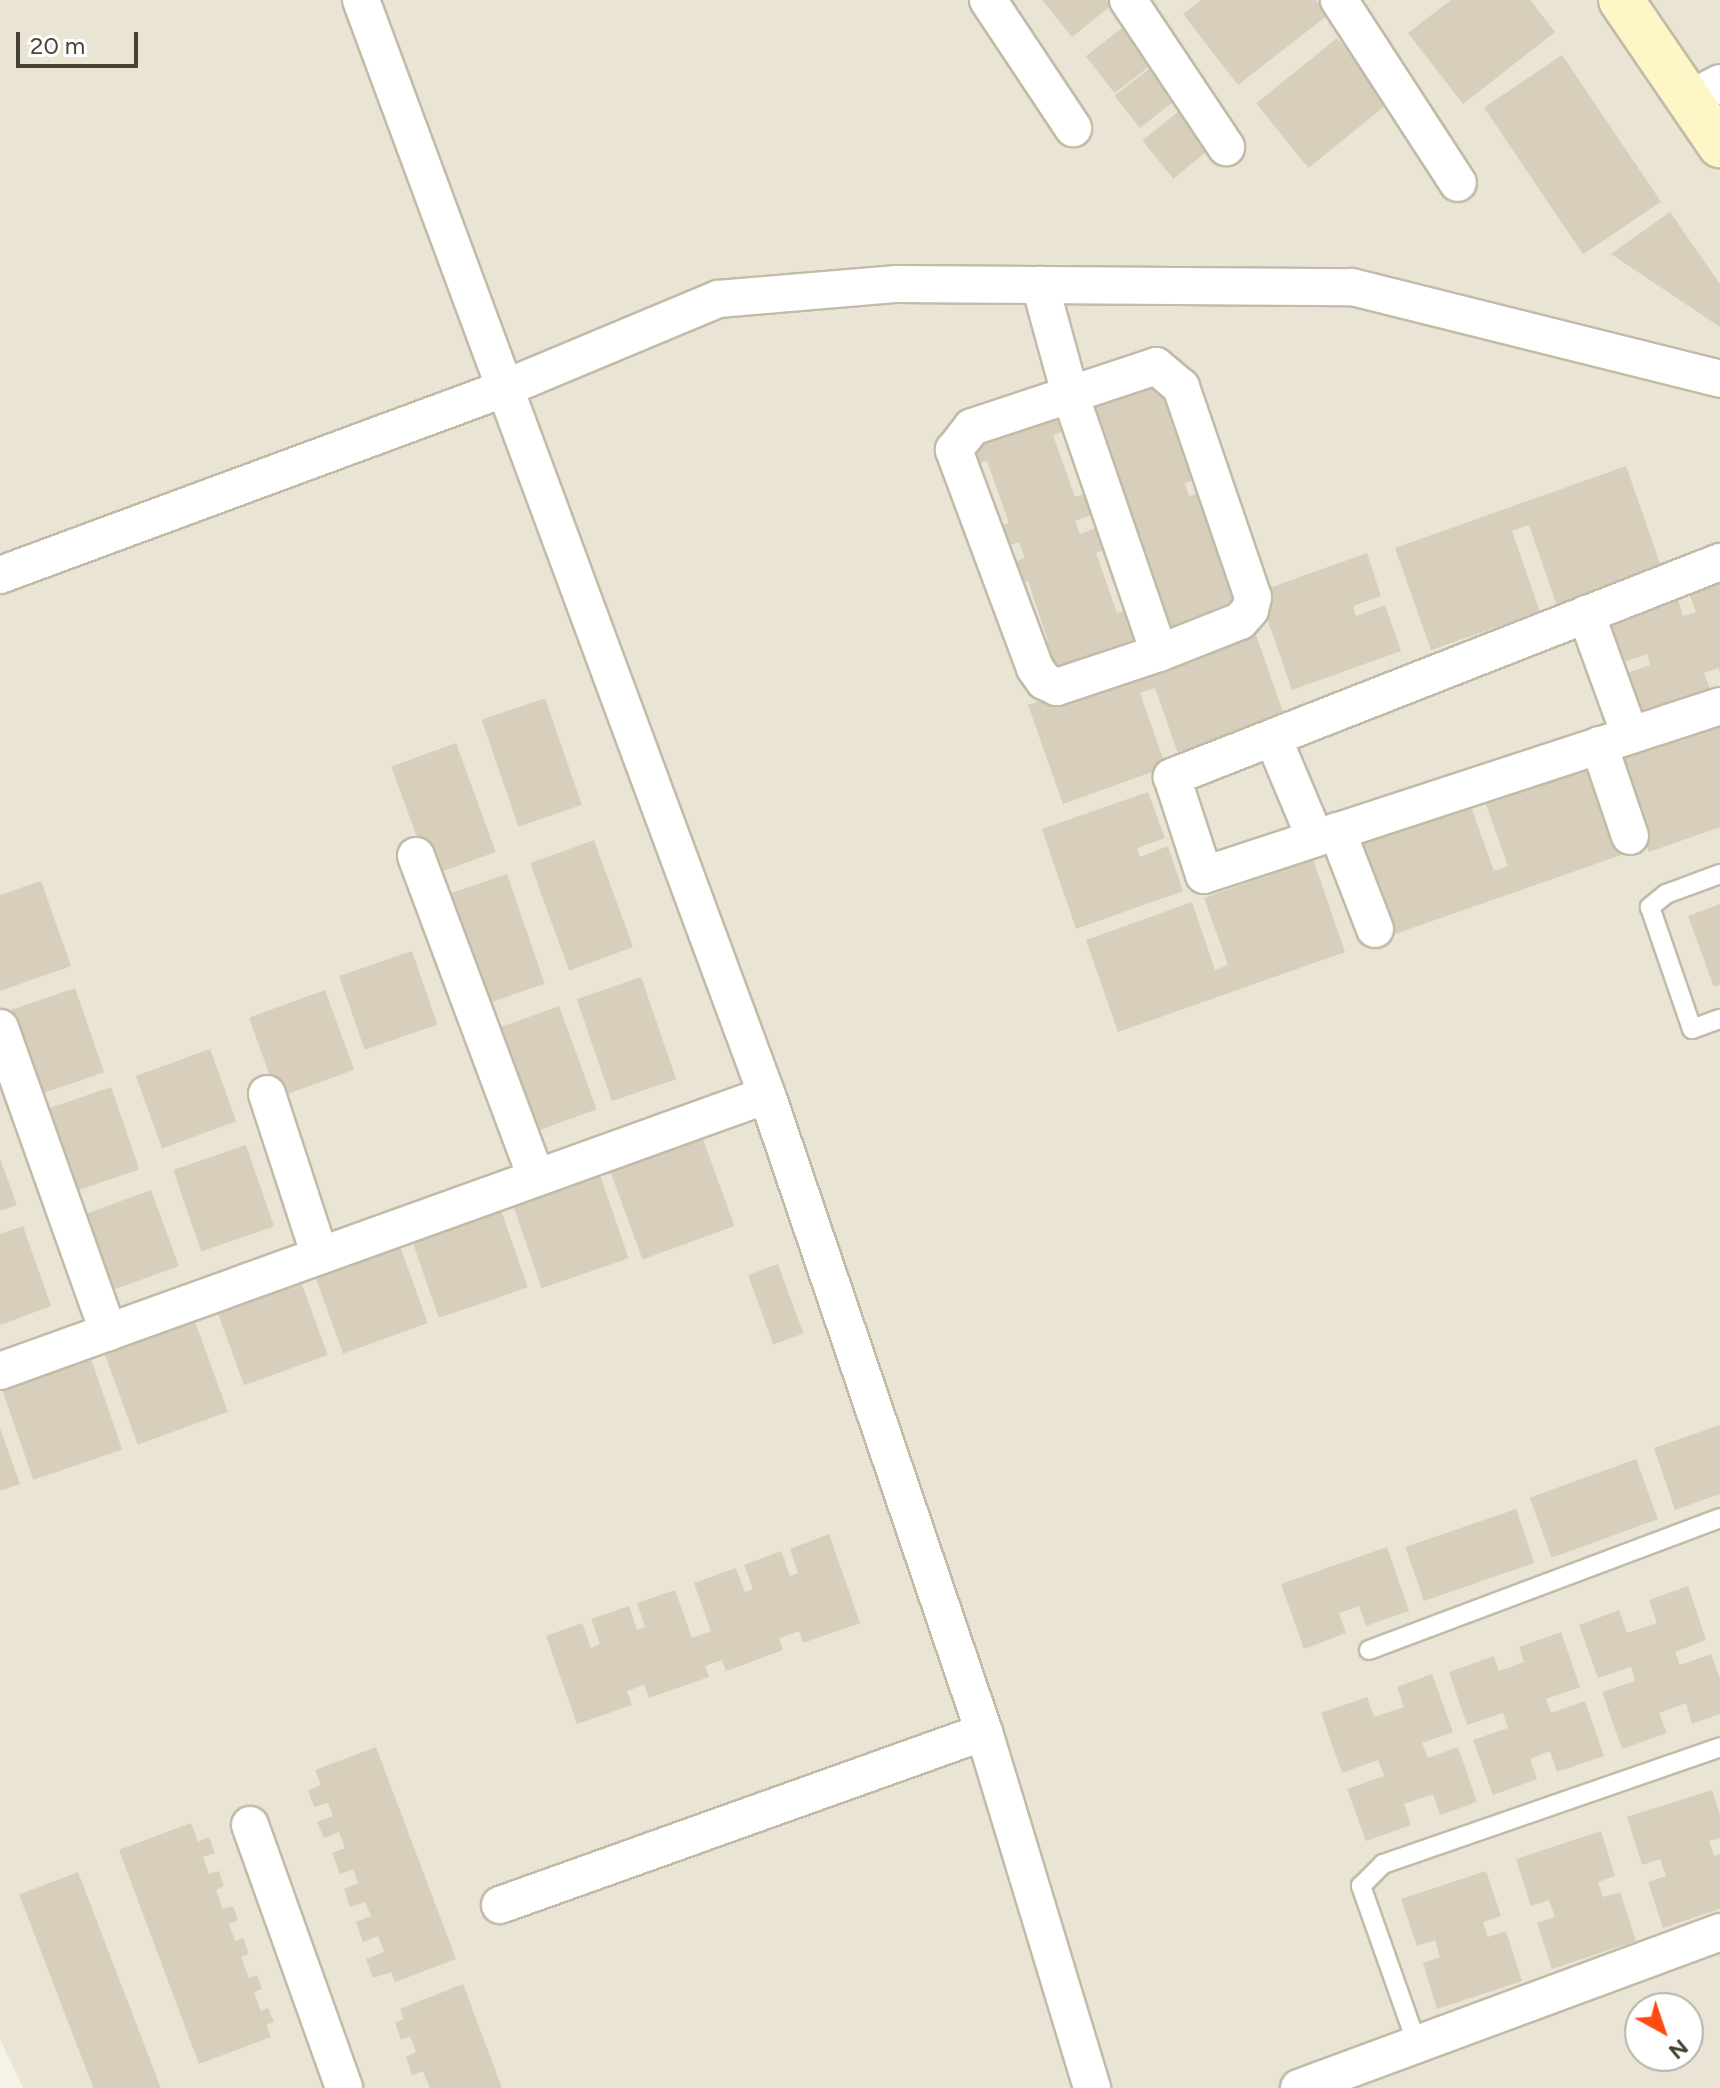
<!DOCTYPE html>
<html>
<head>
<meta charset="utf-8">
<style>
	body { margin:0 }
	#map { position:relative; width:1720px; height:2088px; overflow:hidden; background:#f5f2e7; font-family:Figtree,sans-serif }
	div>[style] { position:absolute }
	.residential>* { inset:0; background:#e9e4d4 }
	.building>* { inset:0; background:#d7cfbb; transform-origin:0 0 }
	.roads { filter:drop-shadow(2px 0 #c1bba8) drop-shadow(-2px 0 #c1bba8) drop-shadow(0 2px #c1bba8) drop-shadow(0 -2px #c1bba8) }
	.lane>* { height:18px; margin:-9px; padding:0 9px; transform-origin:9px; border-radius:9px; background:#fff }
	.street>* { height:36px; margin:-18px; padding:0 18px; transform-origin:18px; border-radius:18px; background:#fff }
	.secondary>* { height:44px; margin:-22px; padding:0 22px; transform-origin:22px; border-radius:22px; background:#fff6c7 }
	span { translate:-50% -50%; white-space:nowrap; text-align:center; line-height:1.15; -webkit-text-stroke:6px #fff; paint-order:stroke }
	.north { position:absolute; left:1624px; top:1992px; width:80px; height:80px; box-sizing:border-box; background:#fff; border:2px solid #b6b3ae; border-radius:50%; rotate:140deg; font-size:22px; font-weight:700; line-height:32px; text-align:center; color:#484235 }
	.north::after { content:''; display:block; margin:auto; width:28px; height:36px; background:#ff4a14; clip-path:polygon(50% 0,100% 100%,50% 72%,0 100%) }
	.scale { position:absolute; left:16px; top:32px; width:122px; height:36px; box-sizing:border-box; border:4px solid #484235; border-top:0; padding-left:10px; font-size:24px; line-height:28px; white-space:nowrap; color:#484235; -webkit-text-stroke:6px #fff; paint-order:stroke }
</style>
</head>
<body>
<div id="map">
	<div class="residential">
		<i style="clip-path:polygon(evenodd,0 0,1720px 0,1720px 2088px,23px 2088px,0 2039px,0 0,1640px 2008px,1688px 2008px,1688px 2056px,1640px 2056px,1640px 2008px)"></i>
	</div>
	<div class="building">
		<i style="clip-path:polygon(1042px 0,1110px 0,1113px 4px,1072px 37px)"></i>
		<i style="clip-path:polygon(1201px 0,1316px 0,1328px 15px,1238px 85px,1183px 14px)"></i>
		<i style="clip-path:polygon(1451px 0,1530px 0,1555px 32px,1463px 104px,1408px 33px)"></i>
		<i style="left:1122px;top:28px;width:47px;height:46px;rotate:52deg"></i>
		<i style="left:1337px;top:38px;width:83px;height:104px;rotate:51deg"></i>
		<i style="left:1562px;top:55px;width:177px;height:94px;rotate:56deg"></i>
		<i style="left:1150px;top:68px;width:41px;height:45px;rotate:52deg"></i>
		<i style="left:1179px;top:111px;width:49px;height:47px;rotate:51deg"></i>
		<i style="clip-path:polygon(1670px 212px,1720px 284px,1720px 327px,1611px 254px)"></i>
		<i style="clip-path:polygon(1166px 383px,1170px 395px,1163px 397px,1184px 459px,1193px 456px,1201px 478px,1185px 483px,1189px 496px,1205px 491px,1213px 512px,1205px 515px,1242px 602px,1163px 632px,1122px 525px,1135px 520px,1129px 504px,1116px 508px,1086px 407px)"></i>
		<i style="clip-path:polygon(1056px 417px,1062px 432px,1053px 435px,1075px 497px,1084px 494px,1091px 515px,1075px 521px,1080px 534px,1096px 528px,1103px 550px,1096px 553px,1117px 613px,1124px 611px,1134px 640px,1049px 670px,1040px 643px,1048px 641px,1028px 581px,1019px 583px,1012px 563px,1025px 558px,1019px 542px,1006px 546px,999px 527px,1009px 523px,987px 461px,977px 464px,972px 446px)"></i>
		<i style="clip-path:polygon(1626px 466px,1662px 569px,1557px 606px,1529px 525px,1512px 531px,1540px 612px,1431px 650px,1395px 548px)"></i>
		<i style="clip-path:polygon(1367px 553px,1381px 596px,1353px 606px,1356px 616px,1385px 605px,1401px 651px,1292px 690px,1258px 592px)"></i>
		<i style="clip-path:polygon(1720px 581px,1720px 673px,1718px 668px,1704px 673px,1711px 692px,1637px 717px,1622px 675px,1650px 665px,1647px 654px,1618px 664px,1604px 621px,1677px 596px,1683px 616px,1696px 612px,1688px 591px)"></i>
		<i style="clip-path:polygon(1253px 626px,1287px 724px,1181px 762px,1155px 688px,1140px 693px,1166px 767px,1063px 804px,1028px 705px)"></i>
		<i style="left:545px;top:698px;width:113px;height:67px;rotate:71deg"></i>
		<i style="clip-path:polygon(1720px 720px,1720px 827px,1649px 852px,1616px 757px)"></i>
		<i style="left:456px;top:743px;width:116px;height:69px;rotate:70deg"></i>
		<i style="clip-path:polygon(1592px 761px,1624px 854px,1392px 935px,1360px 843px,1470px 804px,1494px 871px,1508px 866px,1484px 799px)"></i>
		<i style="clip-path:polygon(1148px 792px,1165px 838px,1137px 848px,1140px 857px,1168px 846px,1183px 891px,1076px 929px,1042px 829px)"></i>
		<i style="left:594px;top:840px;width:114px;height:68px;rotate:70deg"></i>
		<i style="clip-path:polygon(1313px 859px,1345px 952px,1118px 1032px,1086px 940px,1192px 902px,1215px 970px,1228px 965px,1204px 898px)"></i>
		<i style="left:507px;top:874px;width:116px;height:73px;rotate:71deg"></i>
		<i style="clip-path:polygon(41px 881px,71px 966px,0 991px,0 895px)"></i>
		<i style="clip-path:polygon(1720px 904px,1720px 985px,1714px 987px,1688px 916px)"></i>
		<i style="left:412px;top:951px;width:78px;height:77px;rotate:71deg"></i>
		<i style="left:641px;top:977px;width:108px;height:68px;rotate:71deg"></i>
		<i style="left:75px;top:988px;width:89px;height:73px;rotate:71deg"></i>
		<i style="left:325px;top:990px;width:85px;height:81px;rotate:70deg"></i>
		<i style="left:559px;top:1006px;width:110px;height:73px;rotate:70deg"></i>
		<i style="left:210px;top:1049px;width:77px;height:79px;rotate:70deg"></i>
		<i style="left:111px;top:1087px;width:87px;height:76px;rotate:71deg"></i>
		<i style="left:701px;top:1134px;width:98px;height:98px;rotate:70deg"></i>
		<i style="left:246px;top:1145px;width:86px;height:77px;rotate:71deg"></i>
		<i style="clip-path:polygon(0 1159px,17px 1205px,0 1211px)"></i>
		<i style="left:600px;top:1175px;width:88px;height:92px;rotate:71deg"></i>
		<i style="left:151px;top:1190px;width:81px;height:75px;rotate:70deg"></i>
		<i style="left:500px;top:1207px;width:85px;height:94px;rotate:71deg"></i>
		<i style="clip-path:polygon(23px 1226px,51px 1306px,0 1325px,0 1234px)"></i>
		<i style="left:399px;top:1244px;width:84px;height:90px;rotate:70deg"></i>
		<i style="left:778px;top:1264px;width:74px;height:32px;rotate:70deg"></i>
		<i style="left:299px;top:1276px;width:84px;height:89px;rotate:70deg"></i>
		<i style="left:193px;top:1316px;width:102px;height:96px;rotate:70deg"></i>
		<i style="left:89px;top:1353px;width:102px;height:94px;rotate:71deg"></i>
		<i style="clip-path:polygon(1720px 1425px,1720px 1494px,1675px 1510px,1654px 1448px)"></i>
		<i style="clip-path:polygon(0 1428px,20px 1484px,0 1491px)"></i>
		<i style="left:1636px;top:1459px;width:64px;height:113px;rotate:70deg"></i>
		<i style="left:1516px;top:1509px;width:57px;height:117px;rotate:71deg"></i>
		<i style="clip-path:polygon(829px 1534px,860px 1623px,803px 1643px,799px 1631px,779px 1638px,783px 1650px,726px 1671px,722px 1660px,705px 1666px,709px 1677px,649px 1698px,644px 1685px,627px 1691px,632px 1705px,577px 1724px,546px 1636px,582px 1623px,591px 1648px,600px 1644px,591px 1619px,629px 1606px,637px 1630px,645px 1627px,637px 1603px,675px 1590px,692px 1638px,711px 1631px,694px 1583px,736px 1568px,745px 1592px,753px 1589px,744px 1565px,781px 1551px,790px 1576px,798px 1573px,790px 1549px)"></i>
		<i style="clip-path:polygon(1387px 1547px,1409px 1611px,1366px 1626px,1359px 1606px,1339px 1613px,1346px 1633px,1304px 1649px,1281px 1584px)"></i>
		<i style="clip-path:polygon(1688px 1586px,1706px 1640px,1675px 1652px,1680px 1665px,1711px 1654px,1720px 1679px,1720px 1714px,1692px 1724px,1686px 1703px,1659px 1713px,1667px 1733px,1622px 1749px,1602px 1692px,1635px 1681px,1631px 1667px,1598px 1678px,1579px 1625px,1619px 1610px,1627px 1633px,1657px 1623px,1649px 1600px)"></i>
		<i style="clip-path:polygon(1561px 1632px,1580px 1687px,1546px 1699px,1551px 1713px,1585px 1701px,1604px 1756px,1557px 1772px,1550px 1751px,1530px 1759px,1537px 1779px,1493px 1795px,1473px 1740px,1508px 1728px,1503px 1713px,1467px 1725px,1449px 1672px,1494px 1656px,1499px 1671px,1524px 1662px,1519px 1647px)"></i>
		<i style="clip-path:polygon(1432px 1674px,1453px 1732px,1422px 1743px,1428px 1758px,1458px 1747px,1477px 1802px,1440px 1815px,1433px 1794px,1404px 1804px,1411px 1825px,1366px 1841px,1347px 1789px,1384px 1776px,1378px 1760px,1342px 1773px,1321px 1713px,1367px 1697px,1374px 1717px,1404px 1707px,1397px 1687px)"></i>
		<i style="clip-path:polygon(376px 1747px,456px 1959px,395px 1982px,391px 1972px,373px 1978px,366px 1959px,384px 1952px,378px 1936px,363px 1942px,356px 1922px,371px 1916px,365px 1902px,350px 1907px,344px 1889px,358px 1883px,353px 1869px,340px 1874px,332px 1853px,345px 1848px,339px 1832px,324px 1838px,317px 1822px,333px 1816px,328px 1803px,314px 1807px,308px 1790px,321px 1785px,315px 1770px)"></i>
		<i style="clip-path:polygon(1712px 1790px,1720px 1815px,1720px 1838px,1709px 1841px,1714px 1856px,1720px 1854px,1720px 1909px,1663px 1928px,1648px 1882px,1666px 1876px,1660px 1859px,1642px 1865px,1627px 1817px)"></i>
		<i style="clip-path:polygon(191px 1823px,198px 1842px,209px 1837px,215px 1853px,203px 1857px,209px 1874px,219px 1871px,224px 1886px,216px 1890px,223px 1909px,233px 1906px,238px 1920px,229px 1924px,235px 1941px,243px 1938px,249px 1954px,241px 1957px,249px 1978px,257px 1975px,262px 1989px,254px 1992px,261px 2011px,268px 2008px,274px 2022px,266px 2025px,271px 2037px,199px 2064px,119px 1850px)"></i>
		<i style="clip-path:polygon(1601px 1831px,1615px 1876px,1598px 1882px,1603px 1897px,1620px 1892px,1636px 1941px,1552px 1969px,1537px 1923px,1555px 1917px,1549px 1900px,1531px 1906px,1516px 1859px)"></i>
		<i style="clip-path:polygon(1486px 1871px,1501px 1916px,1483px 1922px,1488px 1937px,1506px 1931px,1522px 1981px,1437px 2009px,1423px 1963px,1440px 1957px,1435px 1940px,1417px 1946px,1401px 1899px)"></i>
		<i style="left:78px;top:1872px;width:231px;height:63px;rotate:69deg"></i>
		<i style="clip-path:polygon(463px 1984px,502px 2088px,430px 2088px,423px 2071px,412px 2075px,406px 2057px,416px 2052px,410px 2036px,401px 2040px,395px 2023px,404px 2019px,400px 2009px)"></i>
	</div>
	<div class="roads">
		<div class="lane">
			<i style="left:1720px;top:874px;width:58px;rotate:159.7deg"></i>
			<i style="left:1666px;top:894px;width:21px;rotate:141deg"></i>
			<i style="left:1650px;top:907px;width:129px;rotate:71deg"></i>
			<i style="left:1692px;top:1029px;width:30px;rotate:-20deg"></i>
			<i style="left:1369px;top:1650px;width:375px;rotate:-20.6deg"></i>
			<i style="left:1417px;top:2044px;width:168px;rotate:-109.5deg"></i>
			<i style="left:1361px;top:1886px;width:31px;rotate:-45deg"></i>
			<i style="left:1383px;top:1864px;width:357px;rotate:-19.1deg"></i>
		</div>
		<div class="street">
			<i style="left:361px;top:0;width:1168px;rotate:69.66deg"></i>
			<i style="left:767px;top:1095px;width:673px;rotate:71.19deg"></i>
			<i style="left:984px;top:1732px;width:372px;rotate:73.1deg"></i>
			<i style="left:988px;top:0;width:154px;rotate:56.4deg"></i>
			<i style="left:1128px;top:0;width:177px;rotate:56.3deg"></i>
			<i style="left:1339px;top:0;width:218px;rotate:57deg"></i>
			<i style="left:1689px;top:99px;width:35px;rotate:-27deg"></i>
			<i style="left:1040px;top:285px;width:113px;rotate:74.6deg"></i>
			<i style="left:1070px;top:394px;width:274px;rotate:71deg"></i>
			<i style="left:1156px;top:366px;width:33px;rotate:40deg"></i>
			<i style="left:1181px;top:387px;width:222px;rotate:71.1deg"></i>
			<i style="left:1253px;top:597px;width:13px;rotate:103deg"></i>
			<i style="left:1250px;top:610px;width:15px;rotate:132deg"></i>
			<i style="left:1240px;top:621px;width:87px;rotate:158.4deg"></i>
			<i style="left:1159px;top:653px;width:108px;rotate:161.6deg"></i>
			<i style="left:1057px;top:687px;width:14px;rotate:-155deg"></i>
			<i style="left:1044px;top:681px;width:16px;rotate:-125deg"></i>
			<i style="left:1035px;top:668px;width:233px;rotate:-110.4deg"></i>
			<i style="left:954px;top:450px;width:29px;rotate:-52deg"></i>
			<i style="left:972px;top:427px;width:194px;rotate:-18.3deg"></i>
			<i style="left:1720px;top:562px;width:589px;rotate:158.58deg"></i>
			<i style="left:1172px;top:777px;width:103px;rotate:71.9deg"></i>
			<i style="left:1204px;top:875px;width:543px;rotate:-18.13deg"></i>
			<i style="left:0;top:575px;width:536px;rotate:-20.29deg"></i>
			<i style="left:503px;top:389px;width:233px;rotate:-22.7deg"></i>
			<i style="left:718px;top:299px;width:180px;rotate:-4.8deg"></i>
			<i style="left:897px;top:284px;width:455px;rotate:0.4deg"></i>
			<i style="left:1352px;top:287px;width:379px;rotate:14deg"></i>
			<i style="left:1586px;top:614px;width:129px;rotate:70deg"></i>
			<i style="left:1273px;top:738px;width:108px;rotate:67.2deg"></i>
			<i style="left:1599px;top:745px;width:96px;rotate:71.2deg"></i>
			<i style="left:1337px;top:831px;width:105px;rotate:68.8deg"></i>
			<i style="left:416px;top:856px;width:343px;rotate:69.5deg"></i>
			<i style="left:0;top:1028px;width:323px;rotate:70.4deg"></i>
			<i style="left:267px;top:1094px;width:170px;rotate:71.9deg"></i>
			<i style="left:0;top:1371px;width:815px;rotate:-19.79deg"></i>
			<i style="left:250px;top:1825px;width:279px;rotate:70.3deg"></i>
			<i style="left:500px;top:1905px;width:514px;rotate:-19.67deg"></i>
			<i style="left:1299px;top:2088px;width:449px;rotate:-20.3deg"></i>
		</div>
		<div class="secondary">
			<i style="left:1621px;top:0;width:176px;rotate:55.7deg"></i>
		</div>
	</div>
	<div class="north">N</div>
	<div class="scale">20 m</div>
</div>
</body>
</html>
